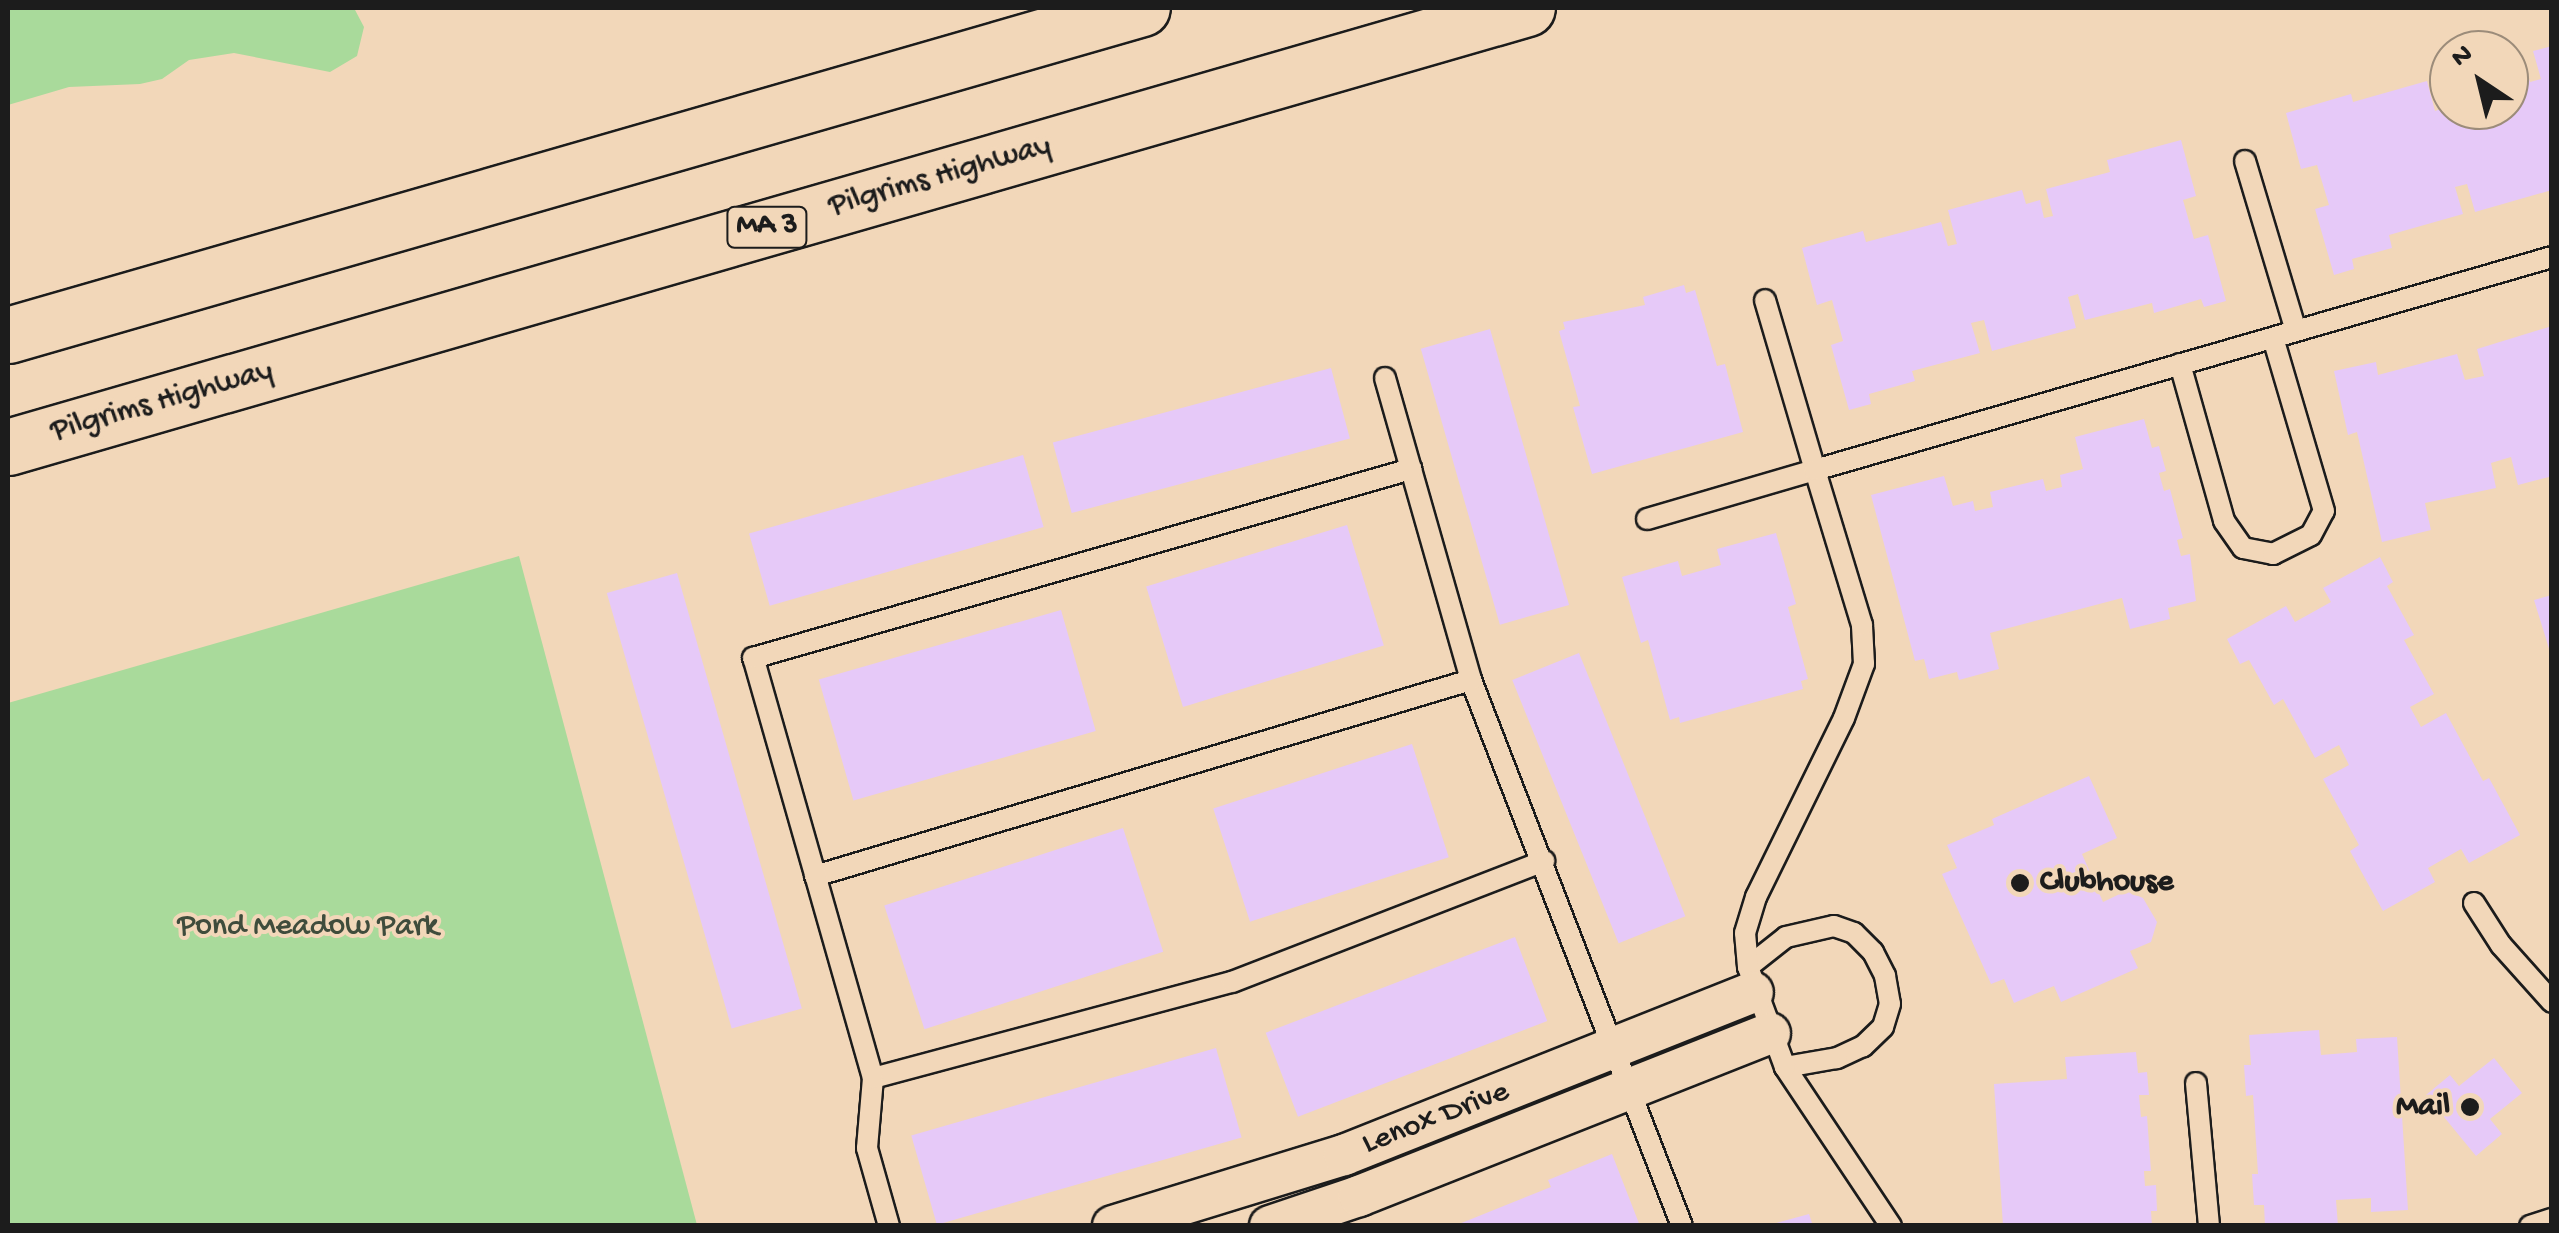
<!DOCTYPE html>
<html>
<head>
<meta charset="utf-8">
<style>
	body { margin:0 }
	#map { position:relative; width:2559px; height:1233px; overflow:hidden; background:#f2d7b9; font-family:"Gochi Hand",sans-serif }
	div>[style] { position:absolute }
	.green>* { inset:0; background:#a9da9b }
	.building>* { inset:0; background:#e6c9f8; transform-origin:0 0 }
	.roads { filter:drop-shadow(2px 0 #1c1c1c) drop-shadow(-2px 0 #1c1c1c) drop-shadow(0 2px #1c1c1c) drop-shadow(0 -2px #1c1c1c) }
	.service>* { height:20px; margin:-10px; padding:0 10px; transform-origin:10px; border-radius:10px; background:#f2d7b9 }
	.minor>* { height:40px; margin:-20px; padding:0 20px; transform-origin:20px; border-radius:20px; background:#f2d7b9 }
	.motorway>* { height:55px; margin:-27.5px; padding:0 27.5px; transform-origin:27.5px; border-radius:27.5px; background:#f2d7b9 }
	.dots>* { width:28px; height:28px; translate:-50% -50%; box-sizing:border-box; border:5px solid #f2d7b9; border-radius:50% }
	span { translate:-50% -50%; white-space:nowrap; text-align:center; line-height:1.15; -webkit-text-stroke:8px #f2d7b9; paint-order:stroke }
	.shield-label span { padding:2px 8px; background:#f2d7b9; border:2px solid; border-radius:8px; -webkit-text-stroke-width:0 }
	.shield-label { font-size:30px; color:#1c1c1c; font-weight:700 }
	.street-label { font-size:32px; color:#1c1c1c }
	.poi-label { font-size:32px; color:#1c1c1c; font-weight:700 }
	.left { translate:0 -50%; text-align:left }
	.right { translate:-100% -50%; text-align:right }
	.park-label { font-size:32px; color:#3f4c3c }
	.frame { position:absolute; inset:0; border:10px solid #1c1c1c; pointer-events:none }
	.north { position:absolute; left:2429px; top:30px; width:100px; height:100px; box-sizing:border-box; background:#f2d7b9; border:2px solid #9c8c7a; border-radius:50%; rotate:325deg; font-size:28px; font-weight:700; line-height:40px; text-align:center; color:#1c1c1c }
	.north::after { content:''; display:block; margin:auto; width:35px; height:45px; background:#1c1c1c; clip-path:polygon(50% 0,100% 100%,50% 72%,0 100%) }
</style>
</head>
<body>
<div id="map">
	<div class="green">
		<i style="clip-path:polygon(8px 8px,354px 8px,364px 27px,357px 56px,330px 72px,234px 53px,189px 60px,162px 79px,140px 84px,69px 87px,8px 105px)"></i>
		<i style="clip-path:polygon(519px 556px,697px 1225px,8px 1225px,8px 703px)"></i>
	</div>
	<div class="building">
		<i style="clip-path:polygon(2552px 46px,2552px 190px,2475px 212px,2467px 184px,2455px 187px,2463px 214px,2389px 235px,2392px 248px,2352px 259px,2354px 269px,2334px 275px,2315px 209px,2329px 205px,2317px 165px,2301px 169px,2286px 113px,2351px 94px,2353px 102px,2427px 81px,2435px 111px,2444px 108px,2433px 72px,2449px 68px,2449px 110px,2509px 110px,2509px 65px,2524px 61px,2530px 82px,2541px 79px,2533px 51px)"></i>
		<i style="clip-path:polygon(2181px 140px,2196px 196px,2183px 200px,2194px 239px,2208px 235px,2226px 301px,2204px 307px,2201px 299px,2154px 313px,2152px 303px,2085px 320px,2078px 294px,2068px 297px,2076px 328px,1992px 351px,1984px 320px,1971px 323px,1980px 353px,1912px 371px,1915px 381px,1869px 394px,1871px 404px,1849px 410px,1831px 345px,1843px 341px,1832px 300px,1817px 305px,1802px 248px,1863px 231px,1866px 242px,1941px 222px,1948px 246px,1957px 244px,1948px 210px,2022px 190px,2026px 204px,2040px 200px,2044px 218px,2053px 216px,2046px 189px,2110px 172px,2107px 160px)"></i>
		<i style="clip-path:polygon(1684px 285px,1686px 293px,1695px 290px,1717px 366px,1725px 364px,1743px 432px,1592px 474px,1573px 407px,1580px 406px,1559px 331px,1565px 329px,1563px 322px,1645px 305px,1643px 297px)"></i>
		<i style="clip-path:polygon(2552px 326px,2549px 477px,2518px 485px,2511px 457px,2491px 463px,2496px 488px,2425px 503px,2431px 530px,2382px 542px,2357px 432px,2348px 435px,2334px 371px,2376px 362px,2378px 375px,2457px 354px,2465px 380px,2484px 376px,2477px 349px)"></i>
		<i style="left:1490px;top:329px;width:287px;height:72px;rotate:74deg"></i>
		<i style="left:1331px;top:368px;width:73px;height:288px;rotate:75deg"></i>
		<i style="clip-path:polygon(2144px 419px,2152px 448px,2159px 446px,2166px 471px,2159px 473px,2164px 491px,2170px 489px,2183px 538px,2177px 540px,2181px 556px,2190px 554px,2196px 601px,2168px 608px,2170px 619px,2130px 629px,2122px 598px,1990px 633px,1999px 669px,1959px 680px,1957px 672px,1929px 679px,1924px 659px,1915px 661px,1871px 495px,1944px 476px,1953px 506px,1973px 501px,1975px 511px,1993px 507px,1990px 492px,2043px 479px,2046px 491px,2062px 487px,2060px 475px,2083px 469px,2075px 437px)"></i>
		<i style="left:1023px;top:455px;width:75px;height:285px;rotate:74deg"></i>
		<i style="left:1347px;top:525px;width:126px;height:210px;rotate:73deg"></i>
		<i style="clip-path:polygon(1776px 533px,1796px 604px,1788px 607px,1808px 679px,1801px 681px,1803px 689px,1680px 723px,1679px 717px,1670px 720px,1648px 640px,1641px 643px,1622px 577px,1678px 561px,1682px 576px,1721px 565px,1717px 549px)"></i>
		<i style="clip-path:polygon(2380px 557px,2393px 582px,2387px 586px,2414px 635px,2404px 640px,2434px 694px,2410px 707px,2421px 727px,2446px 713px,2483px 781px,2489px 778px,2520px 835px,2469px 863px,2461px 849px,2428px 868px,2435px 882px,2383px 911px,2350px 851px,2359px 845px,2323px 779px,2349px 765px,2339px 745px,2315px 758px,2283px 699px,2274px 705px,2249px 660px,2240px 664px,2227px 639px,2286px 606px,2295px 622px,2331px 602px,2323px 588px)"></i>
		<i style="left:677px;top:573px;width:453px;height:73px;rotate:74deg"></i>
		<i style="clip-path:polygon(2552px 595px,2552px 655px,2551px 655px,2534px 600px)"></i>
		<i style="left:1061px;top:610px;width:126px;height:252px;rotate:74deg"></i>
		<i style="left:1579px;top:653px;width:284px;height:72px;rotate:68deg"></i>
		<i style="left:1412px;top:744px;width:119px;height:209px;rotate:72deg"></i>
		<i style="clip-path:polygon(2089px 776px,2117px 838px,2082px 854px,2103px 902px,2126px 891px,2143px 898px,2157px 922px,2151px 942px,2130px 951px,2138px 968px,2061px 1002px,2054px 986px,2014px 1003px,2004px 979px,1991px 984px,1942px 874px,1957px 868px,1947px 845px,1994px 825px,1992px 819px)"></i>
		<i style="left:1123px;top:828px;width:130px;height:251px;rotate:72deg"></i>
		<i style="left:1515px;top:937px;width:90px;height:267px;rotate:69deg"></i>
		<i style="clip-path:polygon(2319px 1030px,2321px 1055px,2357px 1052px,2356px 1039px,2397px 1037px,2408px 1210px,2371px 1212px,2371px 1198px,2336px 1200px,2338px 1226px,2265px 1226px,2264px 1205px,2254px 1205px,2252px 1174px,2258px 1174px,2253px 1095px,2246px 1096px,2244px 1065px,2251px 1065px,2249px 1035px)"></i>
		<i style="left:1216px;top:1048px;width:93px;height:317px;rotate:74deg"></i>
		<i style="clip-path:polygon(2136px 1052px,2138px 1073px,2147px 1072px,2149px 1095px,2139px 1095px,2141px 1117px,2147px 1116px,2151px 1171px,2144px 1171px,2145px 1186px,2156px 1185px,2157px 1211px,2151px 1211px,2152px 1226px,2003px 1226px,1994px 1084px,2067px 1079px,2065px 1057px)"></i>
		<i style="clip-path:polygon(2494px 1058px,2522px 1093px,2490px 1119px,2502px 1134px,2476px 1156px,2426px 1095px,2450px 1075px,2459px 1086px)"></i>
		<i style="clip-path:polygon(1612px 1154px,1640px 1226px,1454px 1226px,1551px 1187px,1548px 1180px)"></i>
		<i style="clip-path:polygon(1809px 1214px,1813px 1226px,1773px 1226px,1773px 1224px)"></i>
	</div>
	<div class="roads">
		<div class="service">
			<i style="left:2245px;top:161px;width:177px;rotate:73.3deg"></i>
			<i style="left:2180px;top:364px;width:163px;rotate:74.3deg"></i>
			<i style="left:2224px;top:521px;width:33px;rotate:55deg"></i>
			<i style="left:2243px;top:548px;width:31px;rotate:11deg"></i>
			<i style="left:2273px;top:554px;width:42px;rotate:-26.6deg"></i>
			<i style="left:2311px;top:535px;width:27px;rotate:-62deg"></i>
			<i style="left:2324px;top:511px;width:180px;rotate:-106.4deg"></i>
			<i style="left:1385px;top:378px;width:314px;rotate:74.1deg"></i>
			<i style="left:1471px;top:680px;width:585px;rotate:68.87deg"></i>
			<i style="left:1647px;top:519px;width:175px;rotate:-16.3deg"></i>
			<i style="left:1815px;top:470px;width:177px;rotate:-106.4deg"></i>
			<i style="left:815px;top:876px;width:685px;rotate:-16.64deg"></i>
			<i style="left:2474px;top:903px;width:50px;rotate:57.3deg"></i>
			<i style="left:2501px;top:945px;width:76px;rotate:48.2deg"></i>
			<i style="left:1748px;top:967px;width:48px;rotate:-38.3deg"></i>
			<i style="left:1786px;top:937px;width:49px;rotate:-12.9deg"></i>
			<i style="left:1834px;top:926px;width:21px;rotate:19deg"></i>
			<i style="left:1854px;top:933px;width:27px;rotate:45deg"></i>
			<i style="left:1873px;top:952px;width:27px;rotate:63deg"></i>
			<i style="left:1885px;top:976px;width:28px;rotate:80deg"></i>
			<i style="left:1890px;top:1004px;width:24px;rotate:107deg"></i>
			<i style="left:1883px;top:1027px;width:28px;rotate:136deg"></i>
			<i style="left:1863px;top:1046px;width:29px;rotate:155deg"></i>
			<i style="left:1837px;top:1058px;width:53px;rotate:170.2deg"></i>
			<i style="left:873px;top:1078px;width:372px;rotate:-15deg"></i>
			<i style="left:1232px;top:982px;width:335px;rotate:-21.2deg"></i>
			<i style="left:2196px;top:1083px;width:144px;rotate:84.8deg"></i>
			<i style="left:889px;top:1226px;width:81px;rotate:-105.8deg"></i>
			<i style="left:867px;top:1148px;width:70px;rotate:-85.1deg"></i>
			<i style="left:873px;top:1078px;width:437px;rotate:-105.9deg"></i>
			<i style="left:753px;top:658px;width:685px;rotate:-16.03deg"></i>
			<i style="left:1891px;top:1226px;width:191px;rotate:-123.7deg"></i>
			<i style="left:1785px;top:1067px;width:107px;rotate:-110.3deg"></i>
			<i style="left:1748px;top:967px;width:34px;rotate:-95deg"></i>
			<i style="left:1745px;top:933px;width:38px;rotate:-73deg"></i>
			<i style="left:1756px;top:897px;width:199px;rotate:-63.8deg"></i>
			<i style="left:1844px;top:718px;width:58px;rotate:-69.7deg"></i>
			<i style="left:1864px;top:664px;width:39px;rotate:-93deg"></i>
			<i style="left:1862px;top:625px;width:162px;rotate:-106.9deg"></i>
			<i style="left:1815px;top:470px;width:767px;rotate:-16.12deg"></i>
			<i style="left:2530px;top:1226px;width:23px;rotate:-18deg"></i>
		</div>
		<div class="minor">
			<i style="left:1113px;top:1226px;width:242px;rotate:-17.1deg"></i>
			<i style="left:1344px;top:1155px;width:440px;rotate:-21.7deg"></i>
			<i style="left:1270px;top:1226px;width:94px;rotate:-18.6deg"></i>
			<i style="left:1359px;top:1196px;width:442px;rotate:-21.6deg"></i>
		</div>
		<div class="motorway">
			<i style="left:8px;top:335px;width:1180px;rotate:-16.09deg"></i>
			<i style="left:8px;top:447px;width:1581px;rotate:-16.12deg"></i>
		</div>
	</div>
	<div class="dots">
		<i style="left:2020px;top:883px;background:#1c1c1c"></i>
		<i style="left:2470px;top:1107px;background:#1c1c1c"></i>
	</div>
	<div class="shield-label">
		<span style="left:767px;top:227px">MA 3</span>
	</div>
	<div class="street-label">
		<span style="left:940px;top:177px;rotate:-16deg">Pilgrims Highway</span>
		<span style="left:162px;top:402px;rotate:-16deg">Pilgrims Highway</span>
		<span style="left:1436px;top:1119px;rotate:-21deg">Lenox Drive</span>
	</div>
	<div class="poi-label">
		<span class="left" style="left:2040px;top:883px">Clubhouse</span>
		<span class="right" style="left:2450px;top:1107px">Mail</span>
	</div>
	<div class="park-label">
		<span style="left:308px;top:927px">Pond Meadow Park</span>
	</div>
	<div class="frame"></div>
	<div class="north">N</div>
</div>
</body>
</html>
